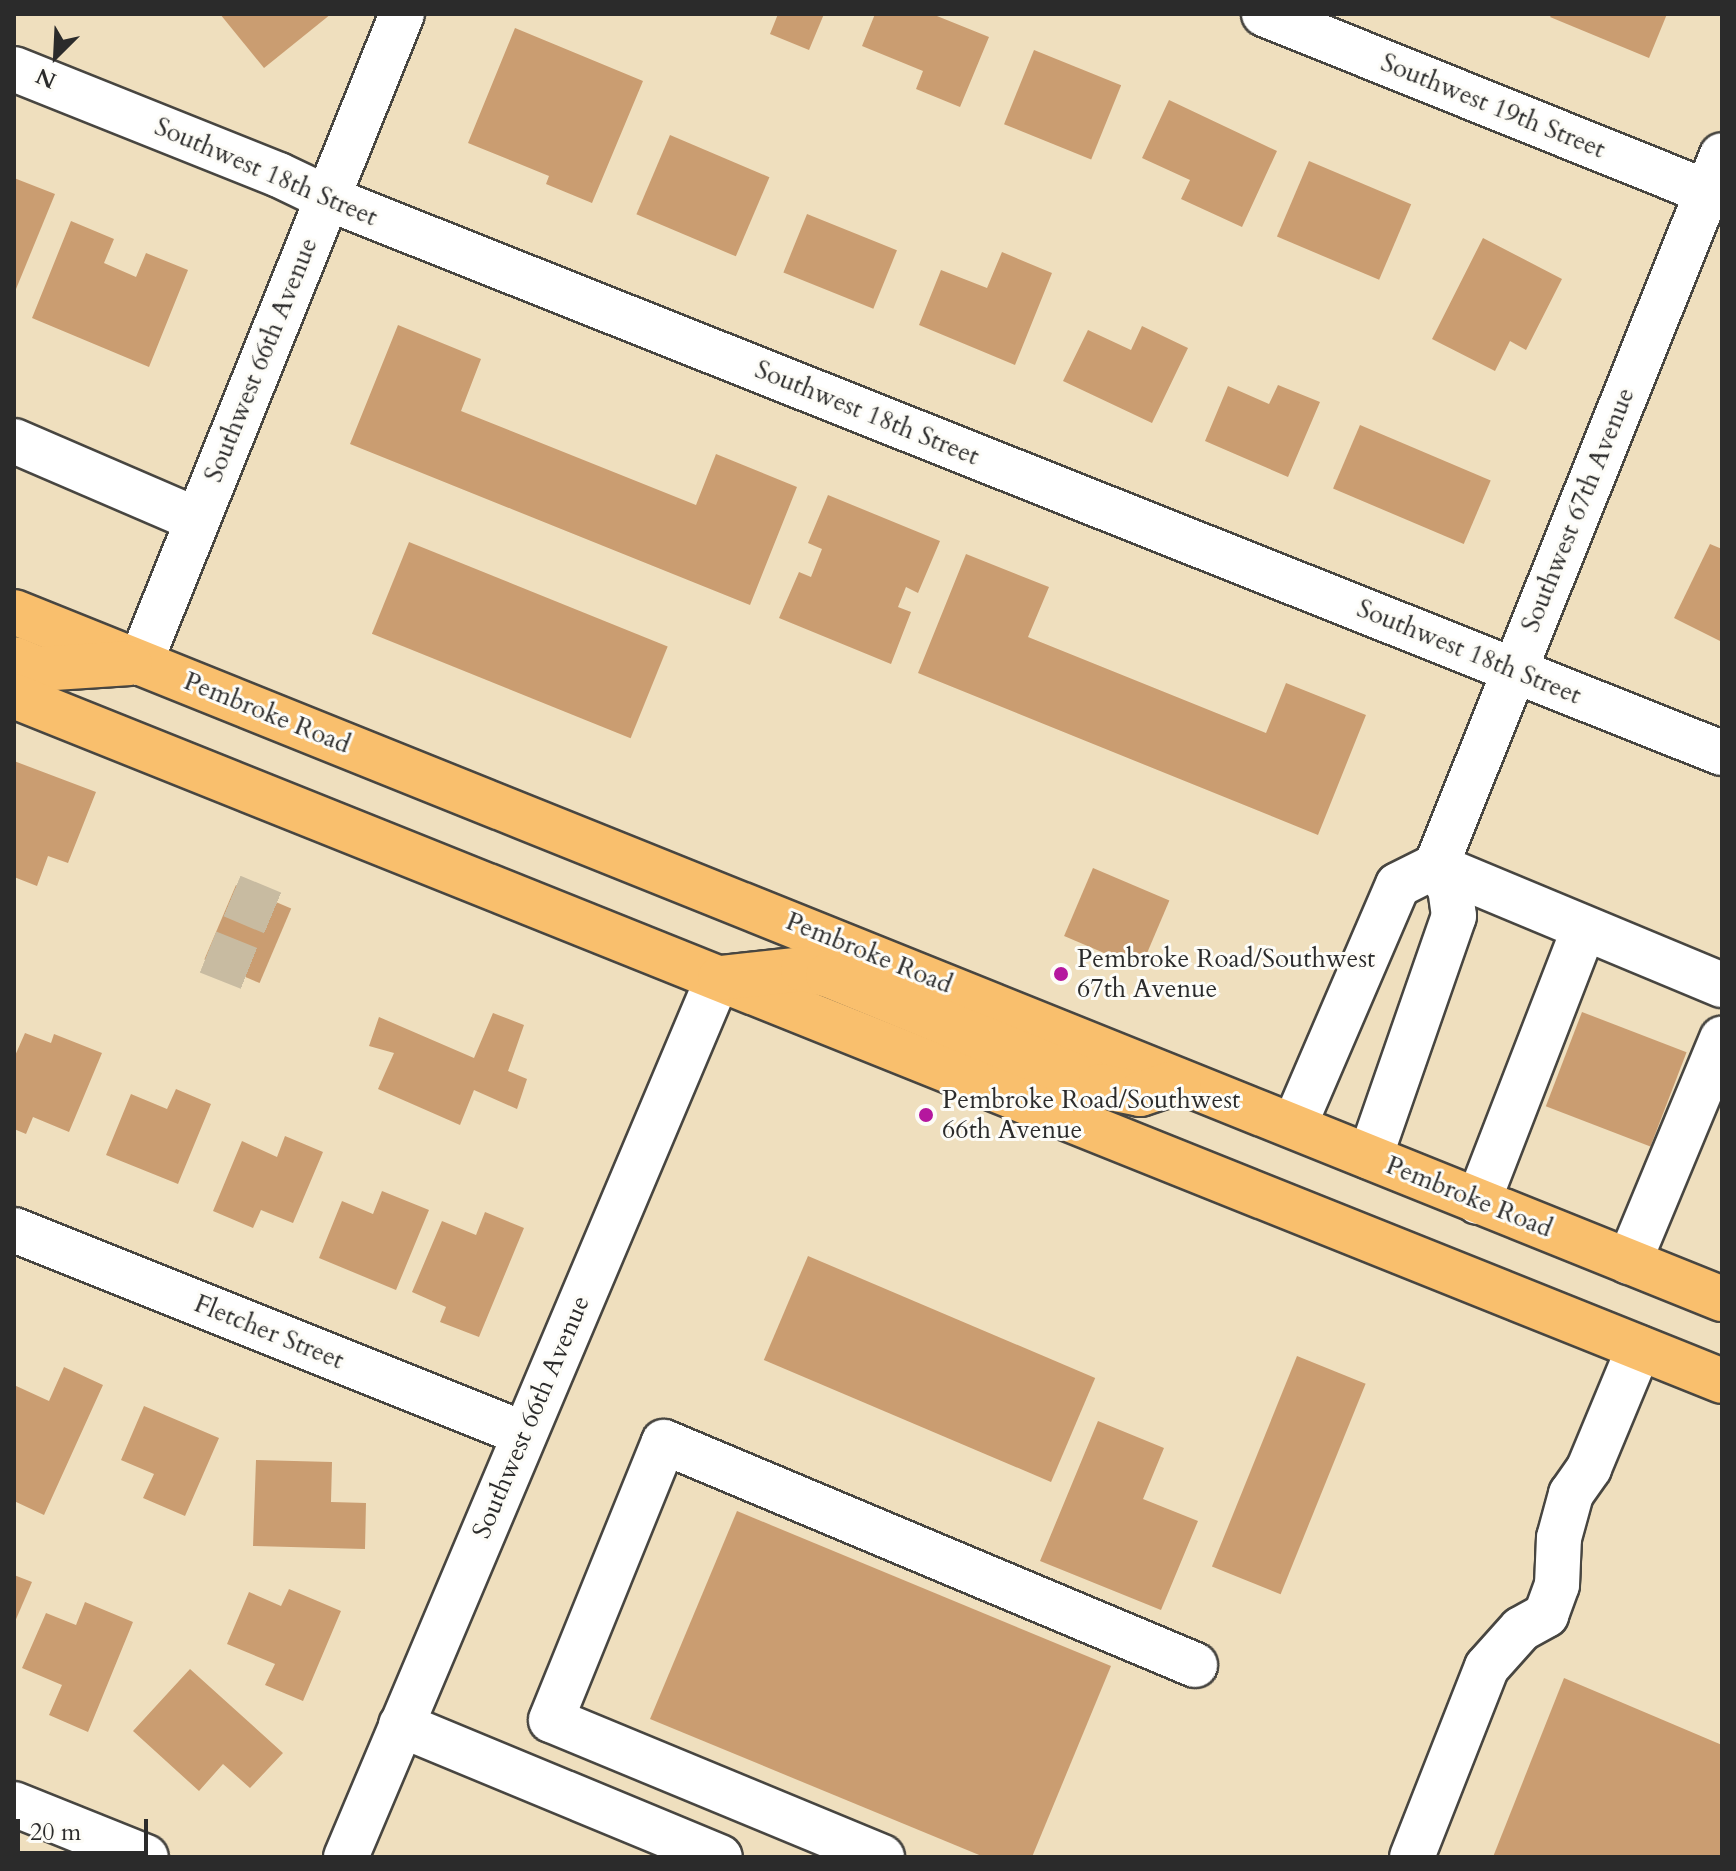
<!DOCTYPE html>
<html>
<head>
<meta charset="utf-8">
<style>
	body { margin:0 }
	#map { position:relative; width:1736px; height:1871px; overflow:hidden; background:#efdfbe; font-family:Cardo,serif }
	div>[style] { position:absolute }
	.building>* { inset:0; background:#ca9d71; transform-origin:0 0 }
	.minor-tunnel>* { height:44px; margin-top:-22px; transform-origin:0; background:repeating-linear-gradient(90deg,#c8bba1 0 44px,transparent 0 66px) }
	.roads { filter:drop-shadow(2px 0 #484641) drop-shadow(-2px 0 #484641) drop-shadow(0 2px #484641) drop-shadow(0 -2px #484641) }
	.minor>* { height:44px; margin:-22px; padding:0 22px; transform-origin:22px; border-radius:22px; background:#fff }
	.major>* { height:44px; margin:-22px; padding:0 22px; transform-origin:22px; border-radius:22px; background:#f9bf6d }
	.dots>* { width:22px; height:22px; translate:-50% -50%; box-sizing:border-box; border:4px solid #fdfcf7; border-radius:50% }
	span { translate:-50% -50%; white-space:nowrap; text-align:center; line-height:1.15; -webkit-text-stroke:6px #fdfcf7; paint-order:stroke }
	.street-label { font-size:26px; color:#2b2b2b }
	.poi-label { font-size:26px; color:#2b2b2b }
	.left { translate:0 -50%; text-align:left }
	.frame { position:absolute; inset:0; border:16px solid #2b2b2b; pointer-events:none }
	.north { position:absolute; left:16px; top:16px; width:80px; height:80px; -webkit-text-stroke:6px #fdfcf7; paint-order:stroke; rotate:204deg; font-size:22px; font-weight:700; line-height:32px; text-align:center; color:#2b2b2b }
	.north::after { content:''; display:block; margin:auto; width:28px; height:36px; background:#2b2b2b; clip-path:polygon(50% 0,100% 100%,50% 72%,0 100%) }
	.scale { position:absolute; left:16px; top:1819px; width:132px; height:36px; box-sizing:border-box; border:4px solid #2b2b2b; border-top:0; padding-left:10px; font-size:24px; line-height:28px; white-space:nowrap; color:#2b2b2b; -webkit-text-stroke:6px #fdfcf7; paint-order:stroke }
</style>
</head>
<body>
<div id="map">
	<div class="building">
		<i style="clip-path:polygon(220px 14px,331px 14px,264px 68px)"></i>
		<i style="clip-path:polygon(778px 14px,824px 14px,809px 50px,770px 34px)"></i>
		<i style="clip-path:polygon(875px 14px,932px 14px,989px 37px,960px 107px,916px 89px,923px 71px,862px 46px)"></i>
		<i style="clip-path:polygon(1552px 14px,1667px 14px,1649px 58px,1550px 17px)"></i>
		<i style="clip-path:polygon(515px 28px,643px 81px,592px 203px,546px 184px,549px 176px,468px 143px)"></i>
		<i style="left:1034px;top:50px;width:94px;height:80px;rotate:22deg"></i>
		<i style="clip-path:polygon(1169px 100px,1277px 151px,1242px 227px,1181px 199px,1190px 180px,1142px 158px)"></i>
		<i style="left:670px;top:135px;width:108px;height:86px;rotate:23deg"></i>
		<i style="left:1309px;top:161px;width:111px;height:82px;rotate:23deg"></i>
		<i style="clip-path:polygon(14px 178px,55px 194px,14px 294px)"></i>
		<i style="left:807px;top:214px;width:97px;height:63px;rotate:22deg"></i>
		<i style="clip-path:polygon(71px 221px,114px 239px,104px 263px,136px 277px,146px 253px,188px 270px,149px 367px,32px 318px)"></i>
		<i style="clip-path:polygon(1483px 238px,1562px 279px,1526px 350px,1510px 341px,1495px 371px,1432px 339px)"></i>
		<i style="clip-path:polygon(1002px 252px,1052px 273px,1015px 365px,919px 325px,941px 270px,987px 288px)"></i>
		<i style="clip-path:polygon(398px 325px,481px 359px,461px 411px,696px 505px,716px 454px,797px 487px,750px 605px,350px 444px)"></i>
		<i style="clip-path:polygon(1142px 326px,1188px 348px,1152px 423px,1063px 381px,1088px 330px,1131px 350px)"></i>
		<i style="clip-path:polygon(1278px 385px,1320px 402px,1288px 477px,1205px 441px,1228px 386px,1269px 404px)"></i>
		<i style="left:1360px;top:425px;width:142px;height:69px;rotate:23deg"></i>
		<i style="clip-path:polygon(828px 495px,940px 541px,918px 593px,906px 587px,898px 607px,911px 612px,891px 664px,779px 618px,799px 572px,811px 577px,822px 549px,808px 543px)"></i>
		<i style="left:409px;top:542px;width:279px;height:99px;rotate:22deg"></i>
		<i style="clip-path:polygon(1710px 544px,1722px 549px,1722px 642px,1674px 618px)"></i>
		<i style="clip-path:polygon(966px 554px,1049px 587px,1028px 637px,1266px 733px,1286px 683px,1366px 715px,1318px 835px,918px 673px)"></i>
		<i style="clip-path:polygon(14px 761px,96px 792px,68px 863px,48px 856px,37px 886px,14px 877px)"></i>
		<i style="left:1093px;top:868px;width:83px;height:74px;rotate:23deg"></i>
		<i style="left:236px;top:885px;width:60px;height:81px;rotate:23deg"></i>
		<i style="left:1582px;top:1012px;width:112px;height:101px;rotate:21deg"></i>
		<i style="clip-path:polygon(493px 1013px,524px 1025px,508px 1071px,527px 1079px,517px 1109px,474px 1090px,460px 1125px,378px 1089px,394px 1053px,369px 1046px,379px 1017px,474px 1058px)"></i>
		<i style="clip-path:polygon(25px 1033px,51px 1043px,54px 1034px,102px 1053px,69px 1132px,33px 1117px,26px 1134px,14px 1129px,14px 1058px)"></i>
		<i style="clip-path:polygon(176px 1089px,211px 1104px,178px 1184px,106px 1155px,131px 1094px,167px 1109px)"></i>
		<i style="clip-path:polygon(285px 1136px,323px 1152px,293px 1223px,261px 1210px,253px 1228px,213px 1211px,242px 1141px,277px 1157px)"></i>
		<i style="clip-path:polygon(382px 1191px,429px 1210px,396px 1290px,319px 1258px,342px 1201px,373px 1214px)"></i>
		<i style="clip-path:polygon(485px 1212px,524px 1228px,479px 1337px,440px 1322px,446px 1307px,412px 1292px,442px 1221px,476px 1235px)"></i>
		<i style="left:808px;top:1256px;width:312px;height:113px;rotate:23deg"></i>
		<i style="left:1297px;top:1356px;width:74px;height:227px;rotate:22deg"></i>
		<i style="clip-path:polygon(64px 1367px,103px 1385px,44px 1515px,14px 1501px,14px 1385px,49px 1401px)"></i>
		<i style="clip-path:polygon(144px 1406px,219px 1438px,185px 1516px,143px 1498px,154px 1474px,121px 1460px)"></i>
		<i style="clip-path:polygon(1098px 1421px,1164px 1448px,1143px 1499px,1198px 1521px,1161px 1610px,1040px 1561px)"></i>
		<i style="clip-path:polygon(256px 1460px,332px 1462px,331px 1502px,366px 1503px,365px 1549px,253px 1546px)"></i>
		<i style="clip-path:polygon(737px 1511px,1111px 1666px,1032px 1857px,984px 1857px,650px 1719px)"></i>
		<i style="clip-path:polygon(14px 1575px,32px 1582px,14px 1624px)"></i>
		<i style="clip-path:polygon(289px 1589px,341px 1611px,303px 1701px,265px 1685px,275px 1664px,227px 1644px,249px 1592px,281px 1606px)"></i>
		<i style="clip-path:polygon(85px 1602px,133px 1622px,88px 1732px,49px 1715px,62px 1685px,22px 1668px,46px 1613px,76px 1625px)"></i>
		<i style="clip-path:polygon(190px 1669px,283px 1753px,250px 1788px,223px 1764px,199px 1791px,133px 1731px)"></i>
		<i style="clip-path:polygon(1564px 1678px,1722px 1745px,1722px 1857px,1493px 1857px)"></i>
	</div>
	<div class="minor-tunnel">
		<i style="left:232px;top:896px;width:60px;rotate:22.7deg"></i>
		<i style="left:208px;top:952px;width:59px;rotate:21.8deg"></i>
	</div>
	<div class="roads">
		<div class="minor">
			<i style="left:1264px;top:14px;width:494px;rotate:21.9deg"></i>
			<i style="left:14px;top:69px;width:285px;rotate:21.8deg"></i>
			<i style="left:279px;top:175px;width:53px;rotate:25.6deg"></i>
			<i style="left:327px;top:198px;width:1501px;rotate:21.7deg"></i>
			<i style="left:14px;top:441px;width:199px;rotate:23.3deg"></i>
			<i style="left:140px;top:663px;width:700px;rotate:-68.02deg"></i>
			<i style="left:1436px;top:866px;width:310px;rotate:22.6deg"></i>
			<i style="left:1294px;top:1126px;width:262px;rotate:-66.7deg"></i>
			<i style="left:1398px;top:885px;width:42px;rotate:-26.6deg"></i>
			<i style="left:1436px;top:866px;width:766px;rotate:-68.09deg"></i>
			<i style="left:1370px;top:1157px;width:255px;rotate:-70.8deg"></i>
			<i style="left:1454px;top:916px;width:27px;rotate:-98deg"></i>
			<i style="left:1450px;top:889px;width:27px;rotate:-121deg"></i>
			<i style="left:1478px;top:1202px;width:293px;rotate:-68.8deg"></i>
			<i style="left:14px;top:1230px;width:549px;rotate:21.8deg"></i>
			<i style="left:1629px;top:1262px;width:242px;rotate:-67.4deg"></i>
			<i style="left:401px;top:1725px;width:345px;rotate:22.5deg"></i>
			<i style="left:14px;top:1804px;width:142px;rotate:21.9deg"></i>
			<i style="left:346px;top:1857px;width:954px;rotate:-67.06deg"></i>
			<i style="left:882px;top:1857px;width:358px;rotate:-157.5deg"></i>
			<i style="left:551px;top:1720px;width:300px;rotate:-67.9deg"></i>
			<i style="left:664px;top:1442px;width:576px;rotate:22.78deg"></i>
			<i style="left:1412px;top:1857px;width:204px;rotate:-68.5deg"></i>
			<i style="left:1487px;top:1667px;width:51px;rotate:-48.2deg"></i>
			<i style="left:1521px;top:1629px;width:29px;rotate:-29deg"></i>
			<i style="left:1546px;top:1615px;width:32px;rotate:-70deg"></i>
			<i style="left:1557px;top:1585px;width:47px;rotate:-87.6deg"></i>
			<i style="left:1559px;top:1538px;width:46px;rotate:-74.7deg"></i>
			<i style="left:1571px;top:1494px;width:32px;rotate:-55deg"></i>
			<i style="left:1589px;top:1468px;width:130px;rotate:-67.4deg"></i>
		</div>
		<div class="major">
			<i style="left:14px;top:612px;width:1841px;rotate:21.91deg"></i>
			<i style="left:14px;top:659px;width:27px;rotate:22deg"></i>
			<i style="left:39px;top:669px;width:91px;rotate:-3.8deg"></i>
			<i style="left:14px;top:696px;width:1840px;rotate:21.85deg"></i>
			<i style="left:720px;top:978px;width:83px;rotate:-6.2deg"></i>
			<i style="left:803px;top:969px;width:26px;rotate:13deg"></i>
			<i style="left:828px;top:975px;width:294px;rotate:22.2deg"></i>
			<i style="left:1100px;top:1086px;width:41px;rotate:11.3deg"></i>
			<i style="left:1140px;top:1094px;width:41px;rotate:-18.4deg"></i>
		</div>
	</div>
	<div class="dots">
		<i style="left:1061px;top:974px;background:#b5179e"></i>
		<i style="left:926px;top:1115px;background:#b5179e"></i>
	</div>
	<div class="street-label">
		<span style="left:1493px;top:106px;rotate:22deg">Southwest 19th Street</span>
		<span style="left:266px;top:172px;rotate:23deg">Southwest 18th Street</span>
		<span style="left:261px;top:360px;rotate:-68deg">Southwest 66th Avenue</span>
		<span style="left:867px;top:413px;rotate:22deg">Southwest 18th Street</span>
		<span style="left:1578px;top:510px;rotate:-68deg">Southwest 67th Avenue</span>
		<span style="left:1469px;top:652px;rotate:22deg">Southwest 18th Street</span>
		<span style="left:267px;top:713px;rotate:22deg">Pembroke Road</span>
		<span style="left:869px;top:953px;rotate:22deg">Pembroke Road</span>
		<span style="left:1469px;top:1197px;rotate:22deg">Pembroke Road</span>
		<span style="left:269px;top:1332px;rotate:22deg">Fletcher Street</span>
		<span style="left:531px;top:1417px;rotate:-67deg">Southwest 66th Avenue</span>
	</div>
	<div class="poi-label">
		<span class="left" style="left:1077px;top:974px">Pembroke Road/Southwest<br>67th Avenue</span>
		<span class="left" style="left:942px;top:1115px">Pembroke Road/Southwest<br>66th Avenue</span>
	</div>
	<div class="frame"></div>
	<div class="north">N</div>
	<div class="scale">20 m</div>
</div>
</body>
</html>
